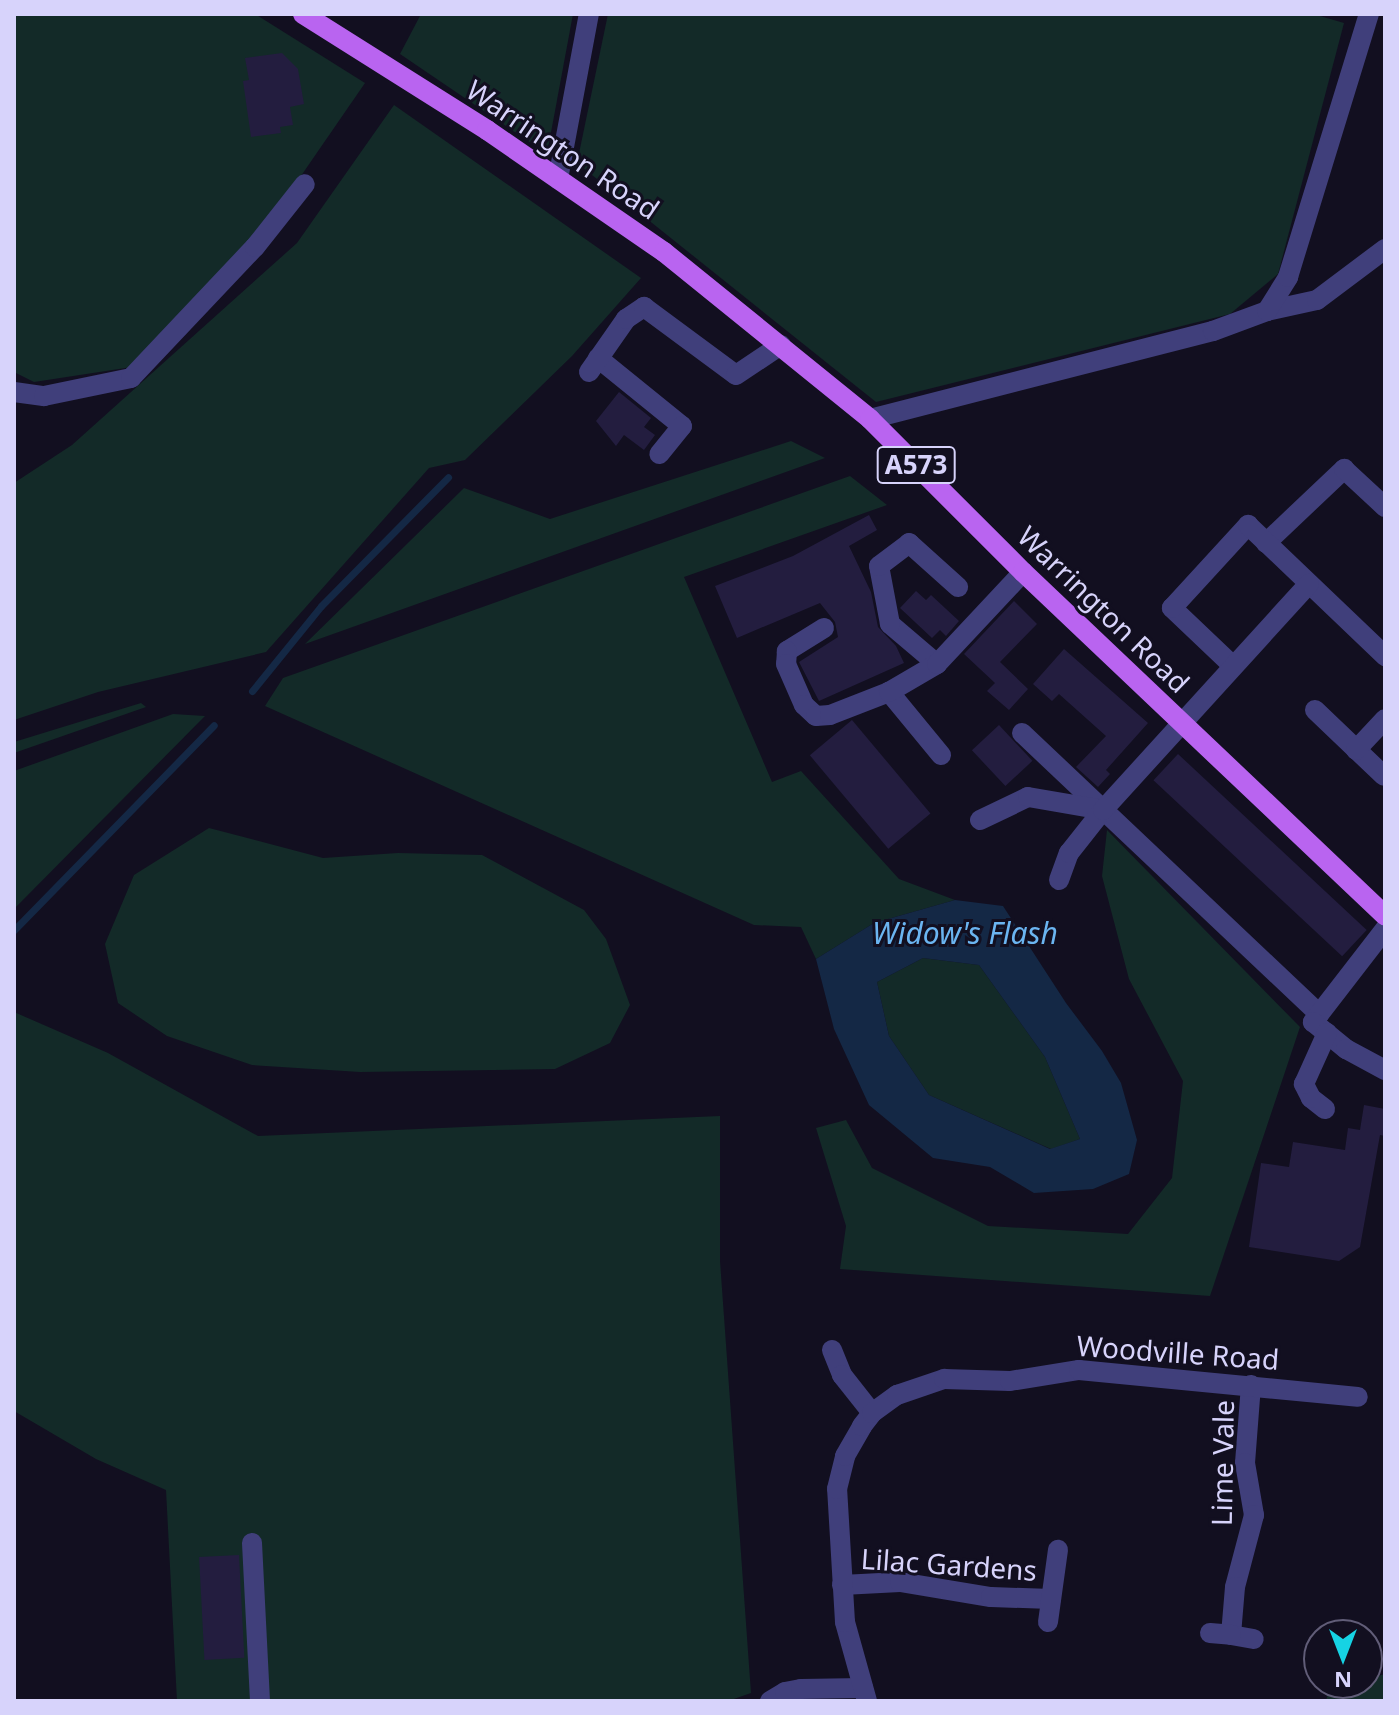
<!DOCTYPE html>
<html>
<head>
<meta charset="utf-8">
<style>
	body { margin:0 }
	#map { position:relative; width:1399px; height:1715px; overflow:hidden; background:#120f20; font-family:"Noto Sans",sans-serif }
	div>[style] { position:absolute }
	.green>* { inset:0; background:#132a28 }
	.water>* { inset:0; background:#142845 }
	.stream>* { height:7px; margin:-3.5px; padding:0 3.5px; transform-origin:3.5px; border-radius:3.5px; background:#142845 }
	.building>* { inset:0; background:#231d3f; transform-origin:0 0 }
	.minor>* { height:20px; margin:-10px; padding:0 10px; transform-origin:10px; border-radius:10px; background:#403f7b }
	.major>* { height:20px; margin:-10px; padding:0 10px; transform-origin:10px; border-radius:10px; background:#b964f0 }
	span { translate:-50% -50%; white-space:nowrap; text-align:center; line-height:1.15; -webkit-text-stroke:6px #120f20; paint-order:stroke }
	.shield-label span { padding:2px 6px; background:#120f20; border:2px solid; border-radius:6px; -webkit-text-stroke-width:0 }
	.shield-label { font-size:26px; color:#d7d3fb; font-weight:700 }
	.street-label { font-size:28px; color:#d7d3fb }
	.water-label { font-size:30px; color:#6bb5f1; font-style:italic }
	.frame { position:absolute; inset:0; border:16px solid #d7d3fb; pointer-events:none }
	.north { position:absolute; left:1303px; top:1619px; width:80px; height:80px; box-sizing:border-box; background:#120f20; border:2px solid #615d78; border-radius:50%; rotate:180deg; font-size:22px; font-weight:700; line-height:32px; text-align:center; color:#d7d3fb }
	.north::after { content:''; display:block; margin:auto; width:28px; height:36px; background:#16d3e4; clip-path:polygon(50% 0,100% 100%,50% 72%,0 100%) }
</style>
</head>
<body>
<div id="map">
	<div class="green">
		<i style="clip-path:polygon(14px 14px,255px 14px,365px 83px,263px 231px,132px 367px,34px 382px,14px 372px)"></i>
		<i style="clip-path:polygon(421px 14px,573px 14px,547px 154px,400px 54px)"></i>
		<i style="clip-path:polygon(608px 14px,1313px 14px,1344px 23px,1278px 274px,1230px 314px,876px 402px,577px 163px)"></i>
		<i style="clip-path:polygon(394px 105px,641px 278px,572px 356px,465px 460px,429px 468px,266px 652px,98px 692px,14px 720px,14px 483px,72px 445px,297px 243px)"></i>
		<i style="clip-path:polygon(791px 441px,825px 458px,305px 644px,464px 488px,550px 519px)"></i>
		<i style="clip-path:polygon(850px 476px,887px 505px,684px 577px,772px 782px,801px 771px,899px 879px,955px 900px,874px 923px,816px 959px,801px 927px,754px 925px,265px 706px,283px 678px)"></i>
		<i style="clip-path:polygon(141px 703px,146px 707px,14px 753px,14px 742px)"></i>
		<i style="clip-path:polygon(173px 714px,205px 716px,14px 909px,14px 771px)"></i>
		<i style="clip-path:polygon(209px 828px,323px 858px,398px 853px,482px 855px,584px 910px,606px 939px,630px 1005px,610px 1043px,555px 1069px,360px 1072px,252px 1065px,167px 1036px,118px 1003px,105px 944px,134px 875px)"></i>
		<i style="clip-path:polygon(1107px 830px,1300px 1027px,1210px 1296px,840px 1269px,846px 1226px,816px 1128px,846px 1120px,872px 1168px,988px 1226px,1128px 1234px,1172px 1178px,1183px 1081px,1129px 979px,1102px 876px)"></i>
		<i style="clip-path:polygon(923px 958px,979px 965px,1045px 1057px,1080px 1139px,1051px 1149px,929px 1095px,889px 1036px,877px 982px)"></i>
		<i style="clip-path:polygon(14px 1012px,108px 1053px,258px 1136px,720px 1116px,720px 1261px,751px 1693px,728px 1701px,177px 1701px,166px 1490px,96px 1459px,14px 1411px)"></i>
		<i style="clip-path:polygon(1385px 1674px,1385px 1701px,1326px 1701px,1329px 1689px,1367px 1683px,1367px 1679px)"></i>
	</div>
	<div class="water">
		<i style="clip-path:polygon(evenodd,955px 900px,1003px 906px,1066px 1003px,1102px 1051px,1121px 1083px,1137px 1140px,1129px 1174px,1093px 1189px,1034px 1193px,990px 1167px,933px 1158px,869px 1105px,834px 1029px,816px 959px,874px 923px,955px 900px,923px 958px,979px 965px,1045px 1057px,1080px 1139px,1050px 1149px,929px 1095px,889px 1036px,877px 982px,923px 958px)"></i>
	</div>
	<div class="stream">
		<i style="left:252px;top:691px;width:109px;rotate:-50.9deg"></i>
		<i style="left:321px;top:606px;width:181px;rotate:-45.4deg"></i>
		<i style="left:14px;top:930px;width:286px;rotate:-45.7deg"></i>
	</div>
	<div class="building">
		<i style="clip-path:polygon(282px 53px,298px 69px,304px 104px,290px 107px,293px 125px,280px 127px,281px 133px,251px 137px,243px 81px,249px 80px,245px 58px)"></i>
		<i style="clip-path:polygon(619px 392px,651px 418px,644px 427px,655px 435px,644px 450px,624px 435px,616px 446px,596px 421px)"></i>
		<i style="clip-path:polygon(869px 515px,877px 530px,849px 546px,871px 592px,878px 627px,896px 646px,904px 663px,819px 701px,799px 662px,838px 637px,835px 622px,820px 603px,737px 638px,715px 586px,793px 556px)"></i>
		<i style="clip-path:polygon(916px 591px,926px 600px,931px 595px,959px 621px,946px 636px,940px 630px,932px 638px,900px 608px)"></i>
		<i style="clip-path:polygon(1014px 601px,1037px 624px,1000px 662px,1028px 689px,1009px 710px,987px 691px,995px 683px,964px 654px)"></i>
		<i style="clip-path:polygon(1064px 649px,1148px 723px,1106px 770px,1110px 774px,1098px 787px,1076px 767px,1106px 736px,1059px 694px,1052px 701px,1033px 684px)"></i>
		<i style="left:852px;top:720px;width:122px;height:55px;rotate:50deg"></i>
		<i style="left:999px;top:725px;width:49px;height:37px;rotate:47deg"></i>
		<i style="left:1178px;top:754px;width:258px;height:36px;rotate:43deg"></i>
		<i style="clip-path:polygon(1364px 1105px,1385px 1109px,1385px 1136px,1380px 1135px,1360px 1247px,1339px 1261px,1249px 1247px,1261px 1163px,1289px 1167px,1293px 1142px,1345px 1150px,1348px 1128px,1360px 1130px)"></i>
		<i style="left:239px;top:1555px;width:103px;height:40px;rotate:87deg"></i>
	</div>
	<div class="minor">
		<i style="left:558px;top:179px;width:168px;rotate:-79.4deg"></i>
		<i style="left:1267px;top:311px;width:51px;rotate:-12.4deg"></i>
		<i style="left:1317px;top:300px;width:85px;rotate:-36.9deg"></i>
		<i style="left:598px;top:358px;width:108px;rotate:39deg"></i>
		<i style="left:682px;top:426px;width:36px;rotate:129deg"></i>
		<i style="left:589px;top:372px;width:65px;rotate:-55.1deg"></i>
		<i style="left:626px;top:319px;width:22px;rotate:-34deg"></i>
		<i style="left:644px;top:307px;width:114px;rotate:36.5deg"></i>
		<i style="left:736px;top:375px;width:54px;rotate:-33.7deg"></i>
		<i style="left:14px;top:392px;width:30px;rotate:8deg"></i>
		<i style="left:44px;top:396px;width:89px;rotate:-11.7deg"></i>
		<i style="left:131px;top:378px;width:180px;rotate:-46.6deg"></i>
		<i style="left:255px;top:247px;width:80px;rotate:-51.6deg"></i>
		<i style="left:870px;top:419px;width:354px;rotate:-14.4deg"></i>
		<i style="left:1213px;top:331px;width:58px;rotate:-20.3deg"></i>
		<i style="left:1267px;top:311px;width:40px;rotate:-58deg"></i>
		<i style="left:1288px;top:277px;width:275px;rotate:-72.9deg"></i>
		<i style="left:1266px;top:543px;width:108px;rotate:-43.5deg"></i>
		<i style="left:1344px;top:469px;width:56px;rotate:42.8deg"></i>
		<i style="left:824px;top:628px;width:44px;rotate:148.1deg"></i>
		<i style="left:787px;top:651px;width:13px;rotate:94deg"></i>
		<i style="left:786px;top:664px;width:45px;rotate:66.3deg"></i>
		<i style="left:804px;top:705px;width:16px;rotate:43deg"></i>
		<i style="left:816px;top:716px;width:14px;rotate:-4deg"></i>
		<i style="left:830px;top:715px;width:63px;rotate:-21.3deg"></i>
		<i style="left:937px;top:664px;width:62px;rotate:-139.6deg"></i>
		<i style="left:890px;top:624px;width:59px;rotate:-100.7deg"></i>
		<i style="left:879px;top:566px;width:38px;rotate:-37deg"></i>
		<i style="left:909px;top:543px;width:66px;rotate:41.9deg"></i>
		<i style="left:1232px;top:665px;width:83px;rotate:-136.5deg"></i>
		<i style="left:1172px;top:608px;width:113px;rotate:-47.5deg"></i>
		<i style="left:1248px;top:525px;width:190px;rotate:43.7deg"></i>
		<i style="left:1315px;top:710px;width:95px;rotate:43.7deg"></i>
		<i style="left:1022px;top:733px;width:409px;rotate:43.4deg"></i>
		<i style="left:1356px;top:750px;width:42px;rotate:-46.9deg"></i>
		<i style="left:941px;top:755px;width:82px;rotate:-129.5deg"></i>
		<i style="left:889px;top:692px;width:56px;rotate:-30.3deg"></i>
		<i style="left:937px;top:664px;width:126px;rotate:-46.9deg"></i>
		<i style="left:980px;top:820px;width:53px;rotate:-25.6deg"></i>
		<i style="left:1028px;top:797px;width:76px;rotate:9.8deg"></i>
		<i style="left:1059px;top:880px;width:29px;rotate:-70deg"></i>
		<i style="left:1069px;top:853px;width:55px;rotate:-51.7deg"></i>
		<i style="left:1103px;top:810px;width:306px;rotate:-47.7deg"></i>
		<i style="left:1385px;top:929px;width:118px;rotate:127.7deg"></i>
		<i style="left:1313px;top:1022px;width:43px;rotate:39.3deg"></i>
		<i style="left:1346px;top:1049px;width:44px;rotate:28.3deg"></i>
		<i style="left:1325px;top:1109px;width:18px;rotate:-142deg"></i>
		<i style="left:1311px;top:1098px;width:16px;rotate:-117deg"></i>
		<i style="left:1304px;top:1084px;width:56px;rotate:-65.7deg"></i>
		<i style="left:832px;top:1350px;width:27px;rotate:68deg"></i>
		<i style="left:842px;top:1375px;width:48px;rotate:51.7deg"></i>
		<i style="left:1251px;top:1385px;width:78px;rotate:94.4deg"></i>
		<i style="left:1245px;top:1463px;width:53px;rotate:80.2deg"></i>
		<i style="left:1254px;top:1515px;width:74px;rotate:104.8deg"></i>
		<i style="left:1235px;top:1587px;width:48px;rotate:94.8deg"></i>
		<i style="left:1231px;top:1635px;width:23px;rotate:10deg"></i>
		<i style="left:252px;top:1543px;width:158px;rotate:87.1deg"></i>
		<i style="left:842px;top:1585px;width:58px;rotate:-3deg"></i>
		<i style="left:900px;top:1582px;width:92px;rotate:9.4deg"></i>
		<i style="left:991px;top:1597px;width:60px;rotate:1.9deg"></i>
		<i style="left:1048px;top:1622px;width:73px;rotate:-82.1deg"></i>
		<i style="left:1210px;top:1633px;width:21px;rotate:5deg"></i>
		<i style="left:770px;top:1701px;width:17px;rotate:-31deg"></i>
		<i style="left:785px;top:1692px;width:16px;rotate:-11deg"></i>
		<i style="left:801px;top:1689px;width:62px;rotate:-0.9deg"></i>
		<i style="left:867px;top:1701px;width:82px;rotate:-105.6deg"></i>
		<i style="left:845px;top:1622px;width:133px;rotate:-93.4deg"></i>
		<i style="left:837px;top:1489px;width:34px;rotate:-76deg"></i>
		<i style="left:845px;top:1456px;width:34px;rotate:-60deg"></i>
		<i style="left:862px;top:1426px;width:16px;rotate:-52deg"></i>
		<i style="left:872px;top:1413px;width:31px;rotate:-36deg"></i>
		<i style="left:897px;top:1395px;width:50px;rotate:-18.8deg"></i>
		<i style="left:944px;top:1379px;width:66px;rotate:1.7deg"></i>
		<i style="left:1010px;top:1381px;width:70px;rotate:-9.1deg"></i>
		<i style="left:1079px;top:1370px;width:280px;rotate:5.5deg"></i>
	</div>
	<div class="major">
		<i style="left:303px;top:14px;width:218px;rotate:32.2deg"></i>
		<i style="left:487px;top:130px;width:215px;rotate:34.6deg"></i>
		<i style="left:664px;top:252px;width:265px;rotate:39deg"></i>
		<i style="left:870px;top:419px;width:216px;rotate:45deg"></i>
		<i style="left:1023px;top:572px;width:499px;rotate:43.5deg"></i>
	</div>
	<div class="shield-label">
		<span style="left:916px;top:465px">A573</span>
	</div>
	<div class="street-label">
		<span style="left:563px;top:149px;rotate:34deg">Warrington Road</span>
		<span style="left:1104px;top:609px;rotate:44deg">Warrington Road</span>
		<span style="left:1178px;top:1352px;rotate:4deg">Woodville Road</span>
		<span style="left:1222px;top:1463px;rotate:-89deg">Lime Vale</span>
		<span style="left:949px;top:1564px;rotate:4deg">Lilac Gardens</span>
	</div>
	<div class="water-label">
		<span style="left:965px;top:933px">Widow's Flash</span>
	</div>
	<div class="frame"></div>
	<div class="north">N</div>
</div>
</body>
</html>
